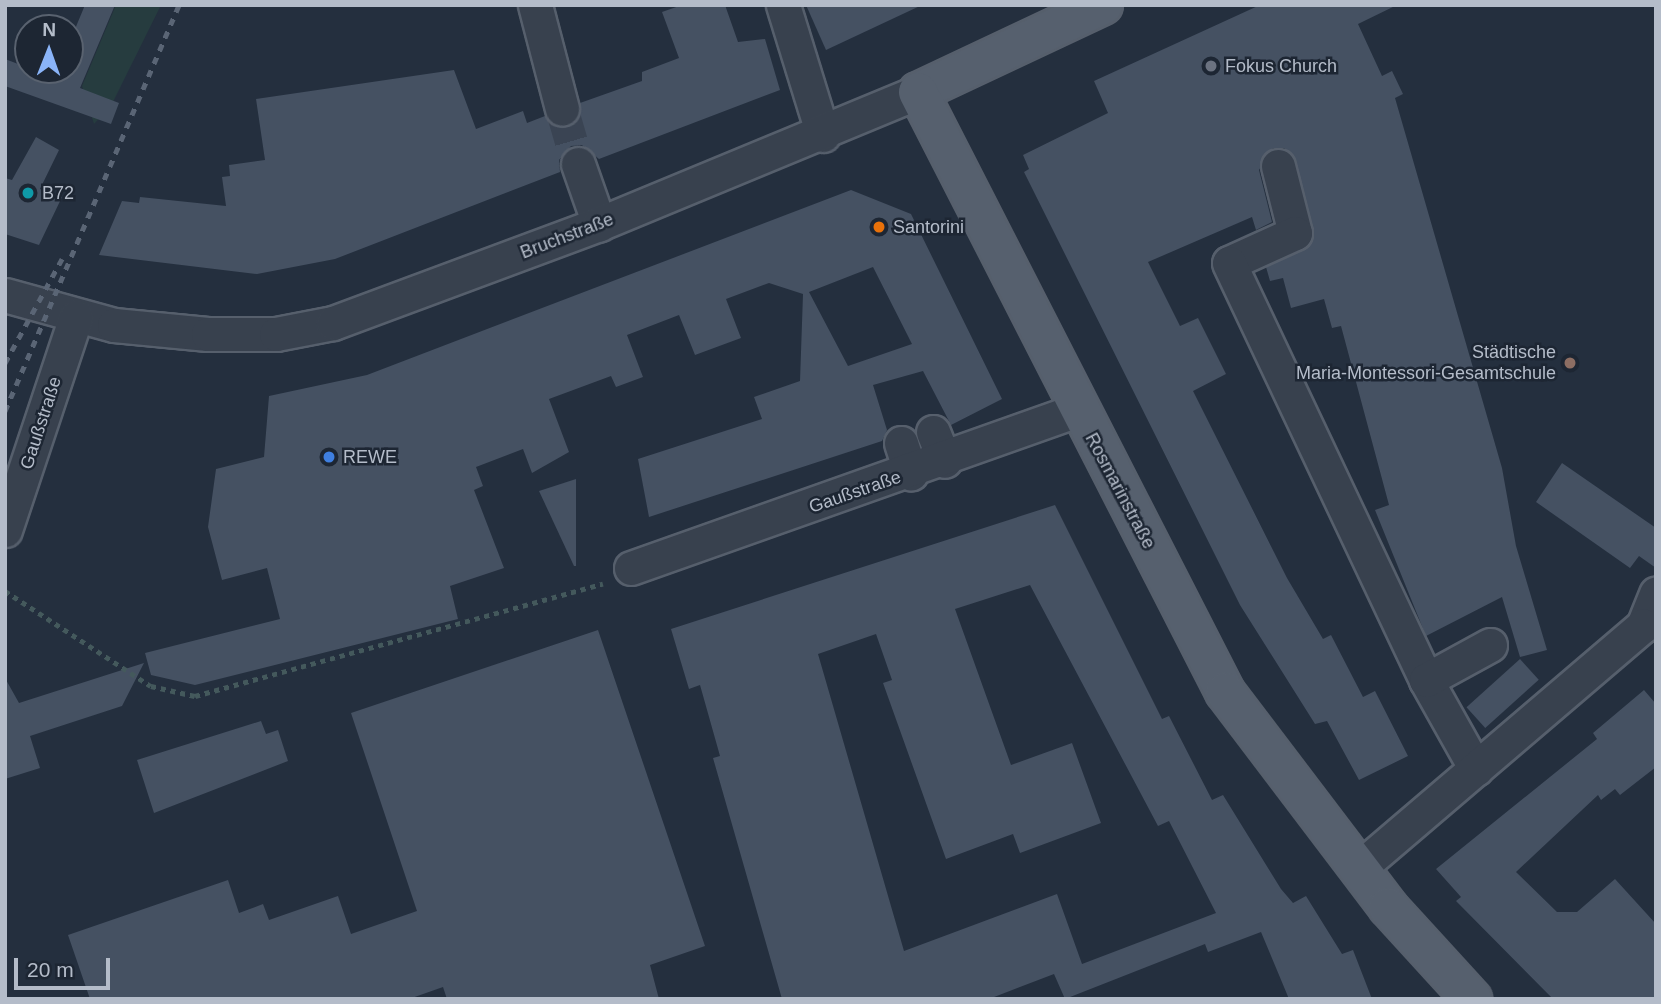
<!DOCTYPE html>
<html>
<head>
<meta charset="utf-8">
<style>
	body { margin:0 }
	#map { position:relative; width:1661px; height:1004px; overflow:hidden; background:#242f3e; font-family:Helvetica,sans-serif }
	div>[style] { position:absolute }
	.green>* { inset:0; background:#263c3f }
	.building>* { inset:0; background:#455162; transform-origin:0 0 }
	.minor-tunnel>* { height:33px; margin-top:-16.5px; transform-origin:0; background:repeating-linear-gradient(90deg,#3a4453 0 33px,transparent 0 50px) }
	.path>* { height:4.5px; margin-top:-2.25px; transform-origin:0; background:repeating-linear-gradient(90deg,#44595c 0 5px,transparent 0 10px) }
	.roads { filter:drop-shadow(2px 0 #565f6c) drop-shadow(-2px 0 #565f6c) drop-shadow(0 2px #565f6c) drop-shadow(0 -2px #565f6c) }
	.minor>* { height:33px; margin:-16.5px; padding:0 16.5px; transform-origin:16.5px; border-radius:16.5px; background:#38414e }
	.major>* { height:38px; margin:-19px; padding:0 19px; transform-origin:19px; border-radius:19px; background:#56606e }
	.rail>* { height:5px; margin-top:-2.5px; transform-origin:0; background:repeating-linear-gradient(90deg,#5a6575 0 7px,transparent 0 14px) }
	.dots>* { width:19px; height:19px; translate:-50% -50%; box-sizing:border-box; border:4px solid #1d2633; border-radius:50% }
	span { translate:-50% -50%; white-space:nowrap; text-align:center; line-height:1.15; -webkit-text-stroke:5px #1d2633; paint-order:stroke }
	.poi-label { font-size:18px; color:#b4bcc9 }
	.left { translate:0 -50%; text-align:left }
	.right { translate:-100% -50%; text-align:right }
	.street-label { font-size:18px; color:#b4bcc9 }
	.frame { position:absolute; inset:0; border:7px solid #b4bcc9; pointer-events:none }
	.north { position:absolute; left:14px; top:14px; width:70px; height:70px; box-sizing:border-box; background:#1d2633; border:2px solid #59626f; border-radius:50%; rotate:1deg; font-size:19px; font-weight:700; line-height:28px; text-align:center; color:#b4bcc9 }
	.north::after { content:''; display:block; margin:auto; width:24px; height:32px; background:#8ab4f8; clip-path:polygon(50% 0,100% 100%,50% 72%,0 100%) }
	.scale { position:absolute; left:14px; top:958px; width:96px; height:32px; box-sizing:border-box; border:4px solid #b4bcc9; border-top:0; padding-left:9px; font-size:21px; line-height:24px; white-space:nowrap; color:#b4bcc9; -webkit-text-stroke:5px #1d2633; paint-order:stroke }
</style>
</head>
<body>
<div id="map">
	<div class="green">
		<i style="clip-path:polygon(116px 5px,161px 5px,111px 106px,94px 124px,82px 86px)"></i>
	</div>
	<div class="building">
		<i style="clip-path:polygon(85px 5px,115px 5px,80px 88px,119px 103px,111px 124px,5px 86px,5px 59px,55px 78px,58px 70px,70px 70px,70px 41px)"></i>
		<i style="clip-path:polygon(682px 5px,725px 5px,738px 42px,765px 39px,780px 90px,599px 159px,582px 145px,571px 146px,559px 160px,560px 172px,335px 259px,257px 274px,99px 255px,122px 201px,139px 203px,140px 197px,226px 206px,222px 177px,230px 176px,229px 165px,265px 160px,256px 99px,454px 70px,476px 129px,523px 111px,527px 123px,545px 116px,566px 128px,580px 115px,580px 103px,642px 81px,642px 72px,679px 58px,662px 12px)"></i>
		<i style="clip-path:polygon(806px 5px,922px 5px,826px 50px)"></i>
		<i style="clip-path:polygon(1260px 5px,1397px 5px,1358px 24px,1382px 76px,1392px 71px,1403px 94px,1395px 98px,1502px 468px,1516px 546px,1547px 650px,1520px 657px,1502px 597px,1426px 636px,1375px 510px,1389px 505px,1341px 326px,1332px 328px,1324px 299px,1291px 308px,1283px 278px,1270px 281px,1266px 267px,1303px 250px,1314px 237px,1296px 161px,1284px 148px,1273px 148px,1259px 170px,1272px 222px,1256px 230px,1252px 217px,1148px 262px,1180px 326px,1198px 318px,1226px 374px,1193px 391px,1287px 578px,1323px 639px,1331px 635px,1363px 697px,1375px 691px,1408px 756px,1359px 780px,1327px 721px,1315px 724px,1240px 605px,1024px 172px,1029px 169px,1023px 155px,1108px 113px,1094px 81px)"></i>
		<i style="clip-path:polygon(36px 137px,59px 150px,40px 189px,62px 197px,39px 245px,5px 234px,5px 178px,12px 180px)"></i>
		<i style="clip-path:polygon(evenodd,851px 190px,911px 214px,1002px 399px,951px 425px,923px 371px,873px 385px,887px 430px,882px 441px,649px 517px,638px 459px,762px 419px,754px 397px,800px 381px,803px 294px,769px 283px,726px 299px,741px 338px,695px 355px,679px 315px,627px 335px,643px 377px,616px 387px,611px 376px,549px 399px,569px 452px,532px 473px,523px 449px,476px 467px,483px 486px,474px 490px,504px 568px,450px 586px,458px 619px,195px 685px,151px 675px,145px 653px,280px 619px,267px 568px,222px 580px,208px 527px,216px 469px,264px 457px,269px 396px,367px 375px,851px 190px,873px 267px,912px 344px,848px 366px,809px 292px,873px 267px)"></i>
		<i style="clip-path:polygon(1562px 463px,1656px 528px,1656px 568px,1639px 556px,1630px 568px,1536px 502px)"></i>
		<i style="clip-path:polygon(576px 479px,576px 566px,574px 566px,539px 491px)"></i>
		<i style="clip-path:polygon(evenodd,1055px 505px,1162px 719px,1169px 716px,1212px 800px,1223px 795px,1281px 889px,1293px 903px,1306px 896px,1342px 954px,1353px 950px,1372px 999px,1289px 999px,1261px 932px,1208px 952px,1205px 944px,1065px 999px,1054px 974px,989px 999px,782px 999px,713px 758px,720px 756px,700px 685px,689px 689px,671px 629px,1055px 505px,1030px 585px,1158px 826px,1169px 821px,1216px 913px,1082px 964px,1057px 894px,904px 951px,818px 654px,876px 634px,892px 680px,883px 683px,946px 859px,1013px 834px,1020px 853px,1101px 823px,1072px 743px,1011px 765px,955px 609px,1030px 585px)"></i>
		<i style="clip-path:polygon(598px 630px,705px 946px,650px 965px,659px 999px,447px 999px,443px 987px,409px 999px,90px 999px,68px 935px,228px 880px,239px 913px,263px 904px,269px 920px,338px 896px,351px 934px,417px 911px,351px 713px)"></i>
		<i style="left:1520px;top:659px;width:28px;height:72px;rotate:48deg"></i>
		<i style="clip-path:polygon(144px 663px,122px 706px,30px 736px,40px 768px,5px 779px,5px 678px,19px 703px)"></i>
		<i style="clip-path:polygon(1644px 690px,1656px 704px,1656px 767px,1620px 795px,1615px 789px,1601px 800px,1598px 795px,1516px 872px,1557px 912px,1577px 912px,1615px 879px,1656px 924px,1656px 999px,1553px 999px,1456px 901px,1461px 897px,1436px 869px,1597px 739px,1593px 733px)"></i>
		<i style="clip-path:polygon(261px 721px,266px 734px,278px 730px,288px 761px,154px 813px,137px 760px)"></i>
	</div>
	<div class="minor-tunnel">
		<i style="left:562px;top:109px;width:57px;rotate:73.8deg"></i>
	</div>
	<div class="path">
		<i style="left:5px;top:591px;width:174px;rotate:33.1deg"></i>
		<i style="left:151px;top:686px;width:45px;rotate:12.8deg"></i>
		<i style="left:195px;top:696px;width:423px;rotate:-15.4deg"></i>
	</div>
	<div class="roads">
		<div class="minor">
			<i style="left:535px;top:5px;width:107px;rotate:75.4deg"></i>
			<i style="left:783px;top:5px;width:136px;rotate:72.9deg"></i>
			<i style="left:578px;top:164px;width:64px;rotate:70.7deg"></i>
			<i style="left:1278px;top:166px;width:69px;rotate:75.8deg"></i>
			<i style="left:1295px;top:233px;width:72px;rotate:155.6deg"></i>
			<i style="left:1229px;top:263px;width:461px;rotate:64.7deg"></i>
			<i style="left:1426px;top:680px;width:102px;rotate:60.7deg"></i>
			<i style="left:5px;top:295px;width:113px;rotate:15.4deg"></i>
			<i style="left:114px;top:325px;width:94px;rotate:5.5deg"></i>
			<i style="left:208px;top:334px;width:68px"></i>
			<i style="left:276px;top:334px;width:58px;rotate:-10.9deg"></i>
			<i style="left:333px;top:323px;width:284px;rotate:-20.4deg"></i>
			<i style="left:599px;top:224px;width:345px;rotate:-22.5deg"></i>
			<i style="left:933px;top:432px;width:31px;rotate:68deg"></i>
			<i style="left:901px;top:443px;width:32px;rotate:72deg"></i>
			<i style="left:5px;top:530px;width:225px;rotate:-71.6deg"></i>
			<i style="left:631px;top:568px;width:472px;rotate:-19.5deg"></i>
			<i style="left:1643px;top:626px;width:35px;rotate:-68deg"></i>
			<i style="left:1426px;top:680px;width:73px;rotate:-28.7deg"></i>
			<i style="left:1358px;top:869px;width:375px;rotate:-40.5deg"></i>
		</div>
		<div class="major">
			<i style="left:1103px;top:5px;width:204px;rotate:154.8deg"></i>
			<i style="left:918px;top:92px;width:674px;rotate:62.9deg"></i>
			<i style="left:1225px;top:692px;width:270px;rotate:52.8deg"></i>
			<i style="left:1388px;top:907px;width:125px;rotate:47.6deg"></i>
		</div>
	</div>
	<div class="rail">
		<i style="left:5px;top:363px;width:119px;rotate:-61.3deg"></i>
		<i style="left:5px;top:411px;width:442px;rotate:-66.8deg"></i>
	</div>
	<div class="dots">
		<i style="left:1211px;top:66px;background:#6b7280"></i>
		<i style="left:28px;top:193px;background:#0f9aa8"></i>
		<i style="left:879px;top:227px;background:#e8710a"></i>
		<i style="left:1570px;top:363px;background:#8d6e63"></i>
		<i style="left:329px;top:457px;background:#3f7fe0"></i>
	</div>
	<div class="poi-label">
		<span class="left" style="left:1225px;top:66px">Fokus Church</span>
		<span class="left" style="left:42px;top:193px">B72</span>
		<span class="left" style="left:893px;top:227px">Santorini</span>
		<span class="right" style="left:1556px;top:363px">Städtische<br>Maria-Montessori-Gesamtschule</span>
		<span class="left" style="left:343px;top:457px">REWE</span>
	</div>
	<div class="street-label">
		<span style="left:567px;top:236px;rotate:-21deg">Bruchstraße</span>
		<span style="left:41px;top:423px;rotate:-72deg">Gaußstraße</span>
		<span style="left:1120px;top:491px;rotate:62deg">Rosmarinstraße</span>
		<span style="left:855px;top:492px;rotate:-19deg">Gaußstraße</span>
	</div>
	<div class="frame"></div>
	<div class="north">N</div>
	<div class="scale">20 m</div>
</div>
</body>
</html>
